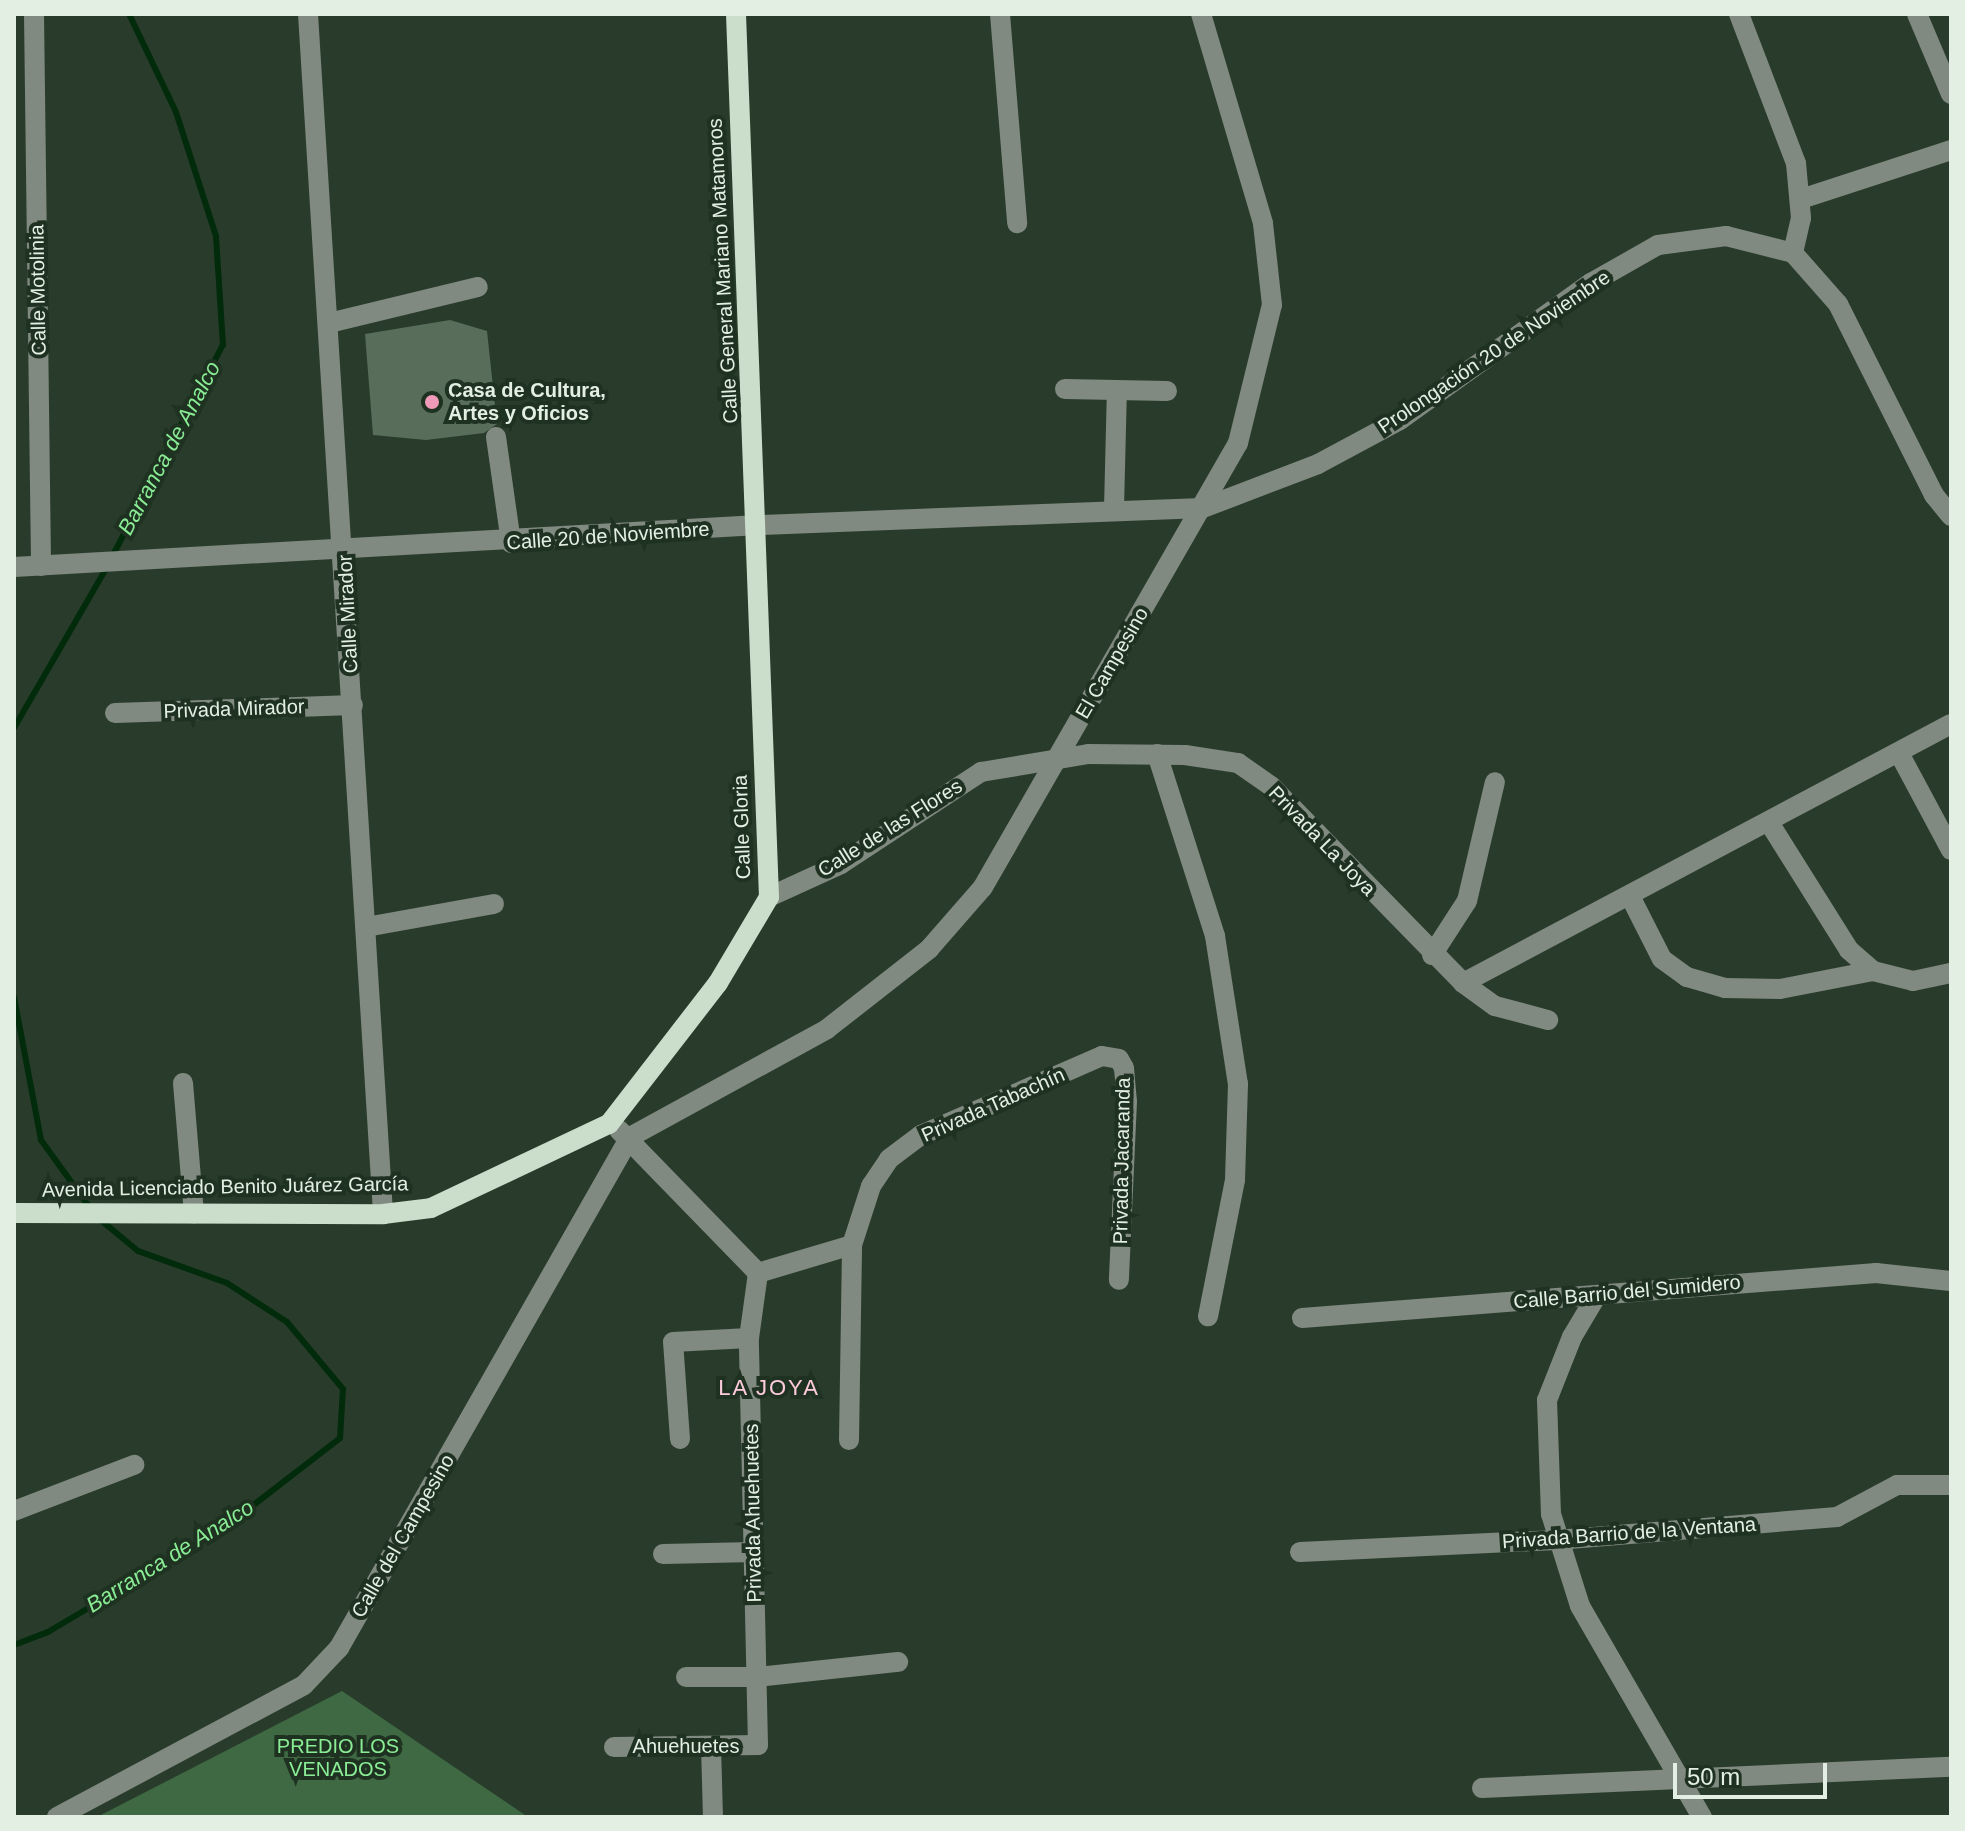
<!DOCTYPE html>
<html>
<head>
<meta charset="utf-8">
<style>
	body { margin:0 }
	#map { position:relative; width:1965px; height:1831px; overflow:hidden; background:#293c2b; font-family:Arial,sans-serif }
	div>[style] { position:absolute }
	.green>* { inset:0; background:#3e6943 }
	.stream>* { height:6px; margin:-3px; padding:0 3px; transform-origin:3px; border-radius:3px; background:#022b0b }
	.building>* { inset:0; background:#586d5a }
	.minor>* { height:20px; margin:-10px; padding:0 10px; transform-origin:10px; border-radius:10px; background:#818a81 }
	.major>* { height:20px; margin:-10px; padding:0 10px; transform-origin:10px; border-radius:10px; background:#cadecb }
	.dots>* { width:22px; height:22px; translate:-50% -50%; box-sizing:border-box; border:4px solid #1f3221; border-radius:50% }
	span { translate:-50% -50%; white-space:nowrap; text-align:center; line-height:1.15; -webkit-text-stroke:8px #1f3221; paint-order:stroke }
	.street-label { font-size:20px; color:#e4efe4 }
	.poi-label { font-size:20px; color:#e4efe4; font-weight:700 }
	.left { translate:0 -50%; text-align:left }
	.park-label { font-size:20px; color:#8aed96 }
	.water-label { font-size:22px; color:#89ec95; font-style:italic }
	.neighbourhood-label { font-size:22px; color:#fdcbdb; letter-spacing:2px }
	.frame { position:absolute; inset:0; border:16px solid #e4efe4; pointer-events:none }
	.scale { position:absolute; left:1673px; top:1763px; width:154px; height:36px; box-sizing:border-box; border:4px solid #e4efe4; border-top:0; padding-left:10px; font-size:24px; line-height:28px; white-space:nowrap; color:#e4efe4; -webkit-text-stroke:6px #1f3221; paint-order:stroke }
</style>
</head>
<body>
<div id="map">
	<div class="green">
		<i style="clip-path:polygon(342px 1691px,528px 1817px,97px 1817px)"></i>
	</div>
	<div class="stream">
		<i style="left:113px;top:555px;width:237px;rotate:-62.4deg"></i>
		<i style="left:223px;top:345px;width:109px;rotate:-93.7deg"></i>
		<i style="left:216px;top:236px;width:130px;rotate:-107.9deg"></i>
		<i style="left:176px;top:112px;width:109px;rotate:-115.6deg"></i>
		<i style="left:14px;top:728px;width:188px;rotate:-60deg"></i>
		<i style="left:14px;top:997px;width:146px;rotate:79.3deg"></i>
		<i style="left:41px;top:1140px;width:84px;rotate:54.2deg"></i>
		<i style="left:14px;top:1645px;width:36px;rotate:-21deg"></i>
		<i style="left:48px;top:1632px;width:206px;rotate:-30.7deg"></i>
		<i style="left:225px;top:1527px;width:145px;rotate:-37.7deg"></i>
		<i style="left:340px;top:1438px;width:49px;rotate:-86.5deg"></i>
		<i style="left:343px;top:1389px;width:87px;rotate:-129.9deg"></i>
		<i style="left:287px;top:1322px;width:72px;rotate:-147deg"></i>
		<i style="left:227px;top:1283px;width:95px;rotate:-160.2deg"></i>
		<i style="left:138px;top:1251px;width:53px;rotate:-140.3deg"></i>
	</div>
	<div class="building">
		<i style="clip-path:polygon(450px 320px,487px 331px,497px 424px,484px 433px,426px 440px,373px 435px,365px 334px)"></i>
	</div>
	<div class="minor">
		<i style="left:34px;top:14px;width:552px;rotate:89.27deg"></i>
		<i style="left:308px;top:14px;width:1202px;rotate:86.42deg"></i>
		<i style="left:1000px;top:14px;width:210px;rotate:85.3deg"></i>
		<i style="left:1739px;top:14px;width:160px;rotate:69.1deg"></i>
		<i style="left:1796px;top:163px;width:55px;rotate:84.8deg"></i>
		<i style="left:1801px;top:218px;width:36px;rotate:103deg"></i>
		<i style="left:1917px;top:14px;width:87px;rotate:67deg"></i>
		<i style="left:1801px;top:199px;width:158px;rotate:-18.1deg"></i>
		<i style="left:1793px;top:253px;width:68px;rotate:48.6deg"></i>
		<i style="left:1838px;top:304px;width:214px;rotate:63.3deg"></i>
		<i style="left:1934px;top:495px;width:27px;rotate:51deg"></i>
		<i style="left:329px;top:323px;width:153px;rotate:-13.6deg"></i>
		<i style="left:1065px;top:389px;width:102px;rotate:1.1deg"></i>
		<i style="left:496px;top:437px;width:107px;rotate:81.9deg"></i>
		<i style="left:1114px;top:509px;width:119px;rotate:-88.6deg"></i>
		<i style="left:14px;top:567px;width:746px;rotate:-3.23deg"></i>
		<i style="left:759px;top:525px;width:444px;rotate:-2.2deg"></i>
		<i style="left:1203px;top:508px;width:123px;rotate:-20.9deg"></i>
		<i style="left:1318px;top:464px;width:93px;rotate:-28.2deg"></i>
		<i style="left:1400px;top:420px;width:235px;rotate:-35.7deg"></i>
		<i style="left:1591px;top:283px;width:77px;rotate:-29.6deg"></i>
		<i style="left:1658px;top:245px;width:69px;rotate:-7.5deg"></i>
		<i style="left:1726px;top:236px;width:69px;rotate:14.2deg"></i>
		<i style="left:115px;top:713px;width:238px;rotate:-1.9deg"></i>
		<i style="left:1899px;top:753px;width:110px;rotate:61.8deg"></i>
		<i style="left:1157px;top:754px;width:191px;rotate:72.3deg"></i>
		<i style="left:1215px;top:936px;width:150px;rotate:81.2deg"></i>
		<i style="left:1238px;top:1084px;width:96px;rotate:91.8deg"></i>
		<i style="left:1235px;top:1180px;width:139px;rotate:101.2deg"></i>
		<i style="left:1770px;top:824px;width:149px;rotate:57.9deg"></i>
		<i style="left:1849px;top:950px;width:32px;rotate:41deg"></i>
		<i style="left:1873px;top:971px;width:41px;rotate:14deg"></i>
		<i style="left:1913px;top:981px;width:39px;rotate:-12deg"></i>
		<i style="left:769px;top:897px;width:79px;rotate:-24.6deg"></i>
		<i style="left:841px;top:864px;width:168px;rotate:-33.3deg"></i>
		<i style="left:981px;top:772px;width:109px;rotate:-9.5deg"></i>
		<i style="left:1088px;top:754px;width:97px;rotate:0.6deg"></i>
		<i style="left:1185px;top:755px;width:54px;rotate:8.6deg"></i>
		<i style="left:1238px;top:763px;width:40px;rotate:34.9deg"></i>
		<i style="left:1271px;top:786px;width:275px;rotate:45.7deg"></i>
		<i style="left:1463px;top:983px;width:39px;rotate:36deg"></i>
		<i style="left:1495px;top:1006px;width:55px;rotate:14.8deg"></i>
		<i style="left:1631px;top:898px;width:68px;rotate:63.1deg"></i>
		<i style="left:1662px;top:959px;width:31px;rotate:36deg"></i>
		<i style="left:1687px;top:977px;width:40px;rotate:16deg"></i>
		<i style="left:1725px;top:988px;width:55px;rotate:1deg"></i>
		<i style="left:1780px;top:989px;width:95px;rotate:-11deg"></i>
		<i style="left:366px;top:927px;width:130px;rotate:-10.2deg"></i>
		<i style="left:1432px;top:955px;width:64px;rotate:-57.1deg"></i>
		<i style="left:1467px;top:901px;width:122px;rotate:-76.8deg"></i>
		<i style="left:1463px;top:983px;width:552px;rotate:-27.96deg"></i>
		<i style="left:183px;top:1083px;width:131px;rotate:85.2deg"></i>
		<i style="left:619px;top:1130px;width:199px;rotate:45.8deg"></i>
		<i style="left:758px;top:1273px;width:98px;rotate:-16.6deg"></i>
		<i style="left:852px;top:1245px;width:62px;rotate:-72.1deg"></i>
		<i style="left:871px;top:1186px;width:32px;rotate:-56deg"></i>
		<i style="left:889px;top:1159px;width:40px;rotate:-37deg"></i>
		<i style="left:921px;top:1135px;width:197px;rotate:-23.6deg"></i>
		<i style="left:1102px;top:1056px;width:17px;rotate:10deg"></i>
		<i style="left:1119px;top:1059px;width:10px;rotate:61deg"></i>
		<i style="left:1124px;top:1068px;width:33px;rotate:85deg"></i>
		<i style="left:1127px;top:1101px;width:179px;rotate:92.6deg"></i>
		<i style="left:1597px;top:1295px;width:49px;rotate:120.8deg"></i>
		<i style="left:1572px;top:1337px;width:68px;rotate:111.6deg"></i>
		<i style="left:1547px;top:1400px;width:114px;rotate:88deg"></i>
		<i style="left:1551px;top:1514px;width:96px;rotate:72.5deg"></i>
		<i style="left:1580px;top:1606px;width:244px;rotate:60deg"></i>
		<i style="left:1302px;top:1318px;width:576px;rotate:-4.48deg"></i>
		<i style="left:1876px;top:1273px;width:75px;rotate:6.1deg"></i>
		<i style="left:680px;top:1439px;width:97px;rotate:-94.1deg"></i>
		<i style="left:673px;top:1342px;width:76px;rotate:-3deg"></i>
		<i style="left:849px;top:1440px;width:195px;rotate:-89.1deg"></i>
		<i style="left:14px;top:1511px;width:129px;rotate:-21deg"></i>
		<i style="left:1300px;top:1552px;width:257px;rotate:-2.7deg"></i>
		<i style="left:1557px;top:1540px;width:281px;rotate:-4.7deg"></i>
		<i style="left:1837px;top:1517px;width:68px;rotate:-28.1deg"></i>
		<i style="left:1897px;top:1485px;width:54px"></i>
		<i style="left:663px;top:1554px;width:91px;rotate:-1.3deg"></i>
		<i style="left:686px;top:1677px;width:71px"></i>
		<i style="left:757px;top:1677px;width:142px;rotate:-6.1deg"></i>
		<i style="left:711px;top:1746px;width:71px;rotate:88.4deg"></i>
		<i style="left:614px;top:1747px;width:144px;rotate:-0.8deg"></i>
		<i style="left:758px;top:1745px;width:407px;rotate:-91.3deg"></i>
		<i style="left:749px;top:1338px;width:66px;rotate:-82.1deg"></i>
		<i style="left:1482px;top:1788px;width:469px;rotate:-2.6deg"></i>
		<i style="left:57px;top:1817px;width:280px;rotate:-28.1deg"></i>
		<i style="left:304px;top:1685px;width:51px;rotate:-46.6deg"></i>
		<i style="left:339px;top:1648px;width:588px;rotate:-60.34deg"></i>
		<i style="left:630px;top:1137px;width:225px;rotate:-28.7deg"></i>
		<i style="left:827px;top:1029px;width:130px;rotate:-38.1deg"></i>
		<i style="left:929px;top:949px;width:82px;rotate:-48.9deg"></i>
		<i style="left:983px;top:887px;width:512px;rotate:-60.13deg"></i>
		<i style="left:1238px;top:443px;width:142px;rotate:-76.2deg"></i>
		<i style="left:1272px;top:305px;width:82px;rotate:-96.3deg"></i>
		<i style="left:1263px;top:223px;width:218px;rotate:-106.5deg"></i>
	</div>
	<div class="major">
		<i style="left:14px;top:1213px;width:369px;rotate:0.2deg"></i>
		<i style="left:383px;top:1214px;width:48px;rotate:-7.1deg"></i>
		<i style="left:431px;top:1208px;width:197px;rotate:-25.3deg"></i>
		<i style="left:609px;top:1124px;width:178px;rotate:-52.3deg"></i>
		<i style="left:718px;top:983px;width:100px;rotate:-59.3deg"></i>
		<i style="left:769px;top:897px;width:884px;rotate:-92.14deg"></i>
	</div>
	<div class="dots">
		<i style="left:432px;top:402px;background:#ef9ab8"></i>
	</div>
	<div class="street-label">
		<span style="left:723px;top:271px;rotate:-93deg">Calle General Mariano Matamoros</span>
		<span style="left:38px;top:290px;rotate:-91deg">Calle Motolinia</span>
		<span style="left:1494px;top:352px;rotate:-34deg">Prolongación 20 de Noviembre</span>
		<span style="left:608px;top:536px;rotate:-4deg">Calle 20 de Noviembre</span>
		<span style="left:348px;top:614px;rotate:-93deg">Calle Mirador</span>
		<span style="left:1112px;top:663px;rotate:-60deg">El Campesino</span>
		<span style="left:234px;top:709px;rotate:-2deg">Privada Mirador</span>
		<span style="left:742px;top:827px;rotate:-92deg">Calle Gloria</span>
		<span style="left:890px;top:828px;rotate:-32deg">Calle de las Flores</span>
		<span style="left:1322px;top:841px;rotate:46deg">Privada La Joya</span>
		<span style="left:993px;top:1105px;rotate:-24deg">Privada Tabachín</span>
		<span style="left:1122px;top:1161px;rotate:-89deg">Privada Jacaranda</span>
		<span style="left:225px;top:1187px;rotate:-1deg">Avenida Licenciado Benito Juárez García</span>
		<span style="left:1627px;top:1292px;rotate:-5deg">Calle Barrio del Sumidero</span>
		<span style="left:753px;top:1513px;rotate:-91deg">Privada Ahuehuetes</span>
		<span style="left:1629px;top:1533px;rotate:-4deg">Privada Barrio de la Ventana</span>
		<span style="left:403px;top:1536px;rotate:-60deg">Calle del Campesino</span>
		<span style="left:686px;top:1746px">Ahuehuetes</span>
	</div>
	<div class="poi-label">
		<span class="left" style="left:448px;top:402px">Casa de Cultura,<br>Artes y Oficios</span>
	</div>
	<div class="park-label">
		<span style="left:338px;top:1758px">PREDIO LOS<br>VENADOS</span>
	</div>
	<div class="water-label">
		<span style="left:169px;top:448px;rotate:-62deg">Barranca de Analco</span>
		<span style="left:170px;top:1556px;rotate:-32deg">Barranca de Analco</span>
	</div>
	<div class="neighbourhood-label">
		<span style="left:769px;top:1388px">LA JOYA</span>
	</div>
	<div class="frame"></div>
	<div class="scale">50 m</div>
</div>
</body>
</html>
